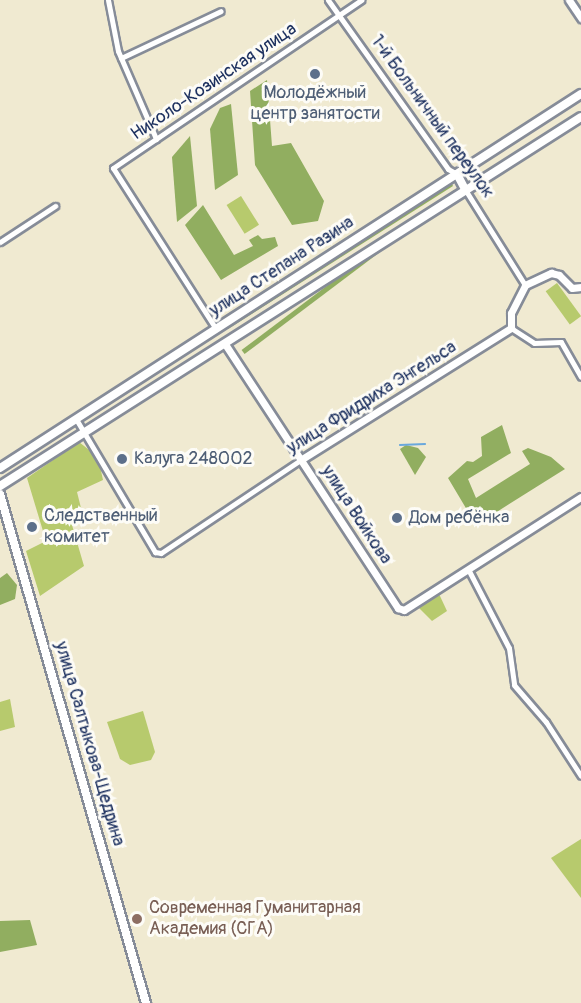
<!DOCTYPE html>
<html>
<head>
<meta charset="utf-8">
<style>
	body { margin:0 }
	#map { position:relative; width:581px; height:1003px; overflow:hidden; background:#f0ead1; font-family:Pangolin,sans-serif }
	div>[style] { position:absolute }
	.green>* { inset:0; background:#b7ca6d; transform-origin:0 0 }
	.forest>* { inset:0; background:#91ae60; transform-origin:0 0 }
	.stream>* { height:1.5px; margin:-0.75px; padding:0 0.75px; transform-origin:0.75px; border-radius:0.75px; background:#6aa8dc }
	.roads { filter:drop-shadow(2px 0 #868c98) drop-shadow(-2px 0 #868c98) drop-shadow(0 2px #868c98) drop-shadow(0 -2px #868c98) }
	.minor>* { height:5px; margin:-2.5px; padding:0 2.5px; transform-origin:2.5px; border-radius:2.5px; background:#fff }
	.tertiary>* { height:7px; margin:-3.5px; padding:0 3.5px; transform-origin:3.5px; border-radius:3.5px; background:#fff }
	.secondary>* { height:8px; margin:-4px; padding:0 4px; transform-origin:4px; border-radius:4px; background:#fff }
	.dots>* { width:16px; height:16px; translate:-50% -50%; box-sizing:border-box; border:3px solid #fdfcf7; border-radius:50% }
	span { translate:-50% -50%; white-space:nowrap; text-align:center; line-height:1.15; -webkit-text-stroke:6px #fdfcf7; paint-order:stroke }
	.street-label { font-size:18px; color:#1b2f5e }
	.service-label { font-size:18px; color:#4e5e75 }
	.left { translate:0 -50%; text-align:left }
	.education-label { font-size:18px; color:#785e54 }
</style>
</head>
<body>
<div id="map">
	<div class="green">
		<i style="left:241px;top:196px;width:34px;height:17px;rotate:58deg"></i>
		<i style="left:557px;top:283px;width:41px;height:14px;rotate:54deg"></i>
		<i style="clip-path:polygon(79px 442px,98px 457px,103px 480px,77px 492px,83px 516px,72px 525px,84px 566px,40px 596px,26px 551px,46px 541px,27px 478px)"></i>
		<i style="clip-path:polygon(439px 594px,447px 611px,432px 621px,418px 607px)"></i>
		<i style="clip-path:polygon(10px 699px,15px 727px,0 731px,0 702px)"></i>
		<i style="clip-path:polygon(143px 711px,155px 752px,151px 760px,130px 765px,120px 759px,107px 722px)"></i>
		<i style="clip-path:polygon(581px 839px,581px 898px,551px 858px)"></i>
	</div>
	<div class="forest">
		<i style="clip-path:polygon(267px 80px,272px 146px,291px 143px,324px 201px,318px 221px,292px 225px,255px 165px,250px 91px)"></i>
		<i style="clip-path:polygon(231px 104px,238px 175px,215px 190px,210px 129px,220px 108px)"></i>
		<i style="clip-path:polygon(190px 136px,197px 206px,177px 222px,172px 157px)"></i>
		<i style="clip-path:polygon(451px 182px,453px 186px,228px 329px,226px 326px)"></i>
		<i style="left:454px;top:190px;width:5px;height:266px;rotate:53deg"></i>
		<i style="clip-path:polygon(203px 205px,234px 255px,253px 246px,249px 240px,258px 235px,262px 239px,275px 237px,278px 246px,221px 280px,185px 225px)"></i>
		<i style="clip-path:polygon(502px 425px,511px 453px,468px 479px,476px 498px,530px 464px,522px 451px,528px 448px,551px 457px,565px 469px,476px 525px,448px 478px,467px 461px,473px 462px,482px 456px,481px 437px)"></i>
		<i style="clip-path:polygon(406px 445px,418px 448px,426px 457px,415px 475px,400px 449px)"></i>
		<i style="clip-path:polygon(7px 573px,17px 585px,15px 599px,0 605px,0 578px)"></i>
		<i style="clip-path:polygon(30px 920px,37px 945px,0 952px,0 921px)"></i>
	</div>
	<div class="stream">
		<i style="left:400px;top:445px;width:25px;rotate:-2deg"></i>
	</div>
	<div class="roads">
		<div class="minor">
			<i style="left:108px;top:0;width:52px;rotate:78.9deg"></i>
			<i style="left:118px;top:51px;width:96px;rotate:66.6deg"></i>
			<i style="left:328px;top:0;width:207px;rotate:54.6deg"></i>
			<i style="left:448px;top:169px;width:10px;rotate:29deg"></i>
			<i style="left:121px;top:58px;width:110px;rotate:-25.2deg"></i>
			<i style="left:466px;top:191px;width:111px;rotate:57.9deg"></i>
			<i style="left:0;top:242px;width:66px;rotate:-33.2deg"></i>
			<i style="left:511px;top:328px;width:27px;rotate:33deg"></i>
			<i style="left:534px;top:343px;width:27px;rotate:-2deg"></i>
			<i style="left:561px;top:342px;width:40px;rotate:60.3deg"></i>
			<i style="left:216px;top:329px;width:191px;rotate:-122.6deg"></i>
			<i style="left:113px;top:168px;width:300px;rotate:-34.1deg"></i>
			<i style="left:76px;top:419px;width:155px;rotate:59.3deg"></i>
			<i style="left:155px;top:552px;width:6px;rotate:9deg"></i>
			<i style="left:161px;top:553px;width:169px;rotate:-33.7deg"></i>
			<i style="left:468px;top:569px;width:89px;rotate:62.6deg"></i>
			<i style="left:509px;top:648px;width:37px;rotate:82deg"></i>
			<i style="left:514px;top:685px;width:49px;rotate:49.1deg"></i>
			<i style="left:546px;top:722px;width:64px;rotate:57.1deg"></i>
		</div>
		<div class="tertiary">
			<i style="left:569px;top:0;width:22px;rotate:56deg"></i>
			<i style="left:225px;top:344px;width:316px;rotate:56.8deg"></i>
			<i style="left:398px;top:608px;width:6px;rotate:18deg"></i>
			<i style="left:404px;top:610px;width:210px;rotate:-32.6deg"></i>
			<i style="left:302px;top:459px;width:247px;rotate:-32.1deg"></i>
			<i style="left:511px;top:328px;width:15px;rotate:-90deg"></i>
			<i style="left:511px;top:313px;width:31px;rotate:-63deg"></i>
			<i style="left:525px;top:285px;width:29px;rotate:-25deg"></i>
			<i style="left:551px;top:273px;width:8px;rotate:14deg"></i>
			<i style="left:559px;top:275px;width:18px;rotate:45deg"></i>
			<i style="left:572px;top:288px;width:9px;rotate:-6deg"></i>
		</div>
		<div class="secondary">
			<i style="left:457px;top:174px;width:19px;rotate:62deg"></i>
			<i style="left:0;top:468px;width:691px;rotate:-32.77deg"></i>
			<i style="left:0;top:486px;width:688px;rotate:-32.42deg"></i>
			<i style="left:0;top:494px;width:530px;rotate:74deg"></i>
		</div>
	</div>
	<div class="dots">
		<i style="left:315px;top:74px;background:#5c6f8a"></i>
		<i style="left:122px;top:459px;background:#5c6f8a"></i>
		<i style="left:397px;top:518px;background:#5c6f8a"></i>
		<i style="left:32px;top:527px;background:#5c6f8a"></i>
		<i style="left:137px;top:919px;background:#8d6e63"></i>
	</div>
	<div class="street-label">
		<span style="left:214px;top:82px;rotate:-34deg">Николо-Козинская улица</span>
		<span style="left:432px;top:117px;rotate:54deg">1-й Больничный переулок</span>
		<span style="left:282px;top:267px;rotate:-33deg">улица Степана Разина</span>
		<span style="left:372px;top:398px;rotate:-32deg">улица Фридриха Энгельса</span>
		<span style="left:356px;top:515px;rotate:57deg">улица Войкова</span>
		<span style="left:89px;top:744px;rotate:74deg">улица Салтыкова-Щедрина</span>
	</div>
	<div class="service-label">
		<span style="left:315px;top:104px">Молодёжный<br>центр занятости</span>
		<span class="left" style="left:134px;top:459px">Калуга 248002</span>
		<span class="left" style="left:44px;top:527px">Следственный<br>комитет</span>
		<span class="left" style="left:409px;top:518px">Дом ребёнка</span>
	</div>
	<div class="education-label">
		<span class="left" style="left:149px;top:919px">Современная Гуманитарная<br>Академия (СГА)</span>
	</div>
</div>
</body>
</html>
